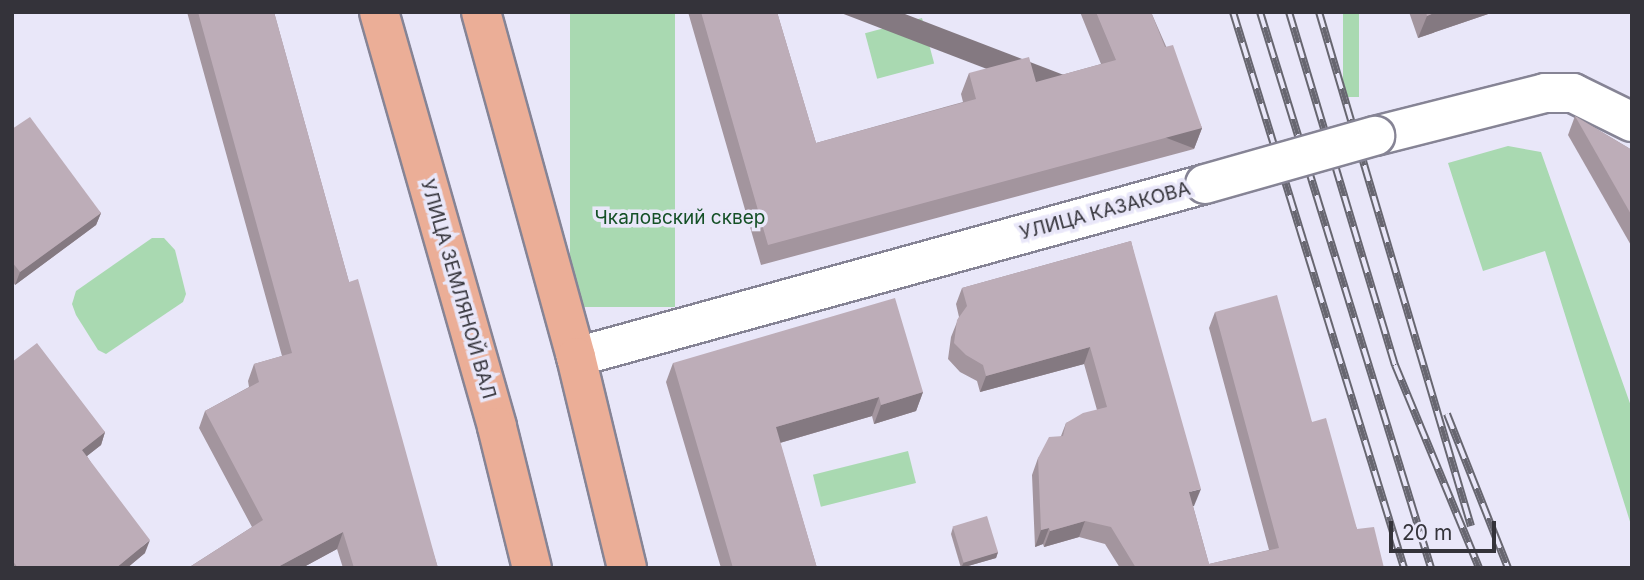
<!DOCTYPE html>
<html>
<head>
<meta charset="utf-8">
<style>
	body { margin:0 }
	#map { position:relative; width:1644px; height:580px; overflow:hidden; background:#e9e7f9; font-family:Inter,sans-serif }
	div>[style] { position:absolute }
	.green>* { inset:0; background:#a9d9b1; transform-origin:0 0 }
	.roads { filter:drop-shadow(2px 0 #868495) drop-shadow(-2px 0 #868495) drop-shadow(0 2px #868495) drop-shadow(0 -2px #868495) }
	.minor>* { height:38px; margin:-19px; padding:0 19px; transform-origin:19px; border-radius:19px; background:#fff }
	.major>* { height:38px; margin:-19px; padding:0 19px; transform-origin:19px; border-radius:19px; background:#ebae97 }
	.rail>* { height:8px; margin-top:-4px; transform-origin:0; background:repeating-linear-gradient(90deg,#e9e7f9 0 16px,#676670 0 32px); box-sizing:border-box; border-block:2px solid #676670 }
	.bridges { filter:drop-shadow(2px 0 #868495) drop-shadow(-2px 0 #868495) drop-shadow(0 2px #868495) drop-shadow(0 -2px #868495) }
	.minor-bridge>* { height:38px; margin:-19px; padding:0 19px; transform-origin:19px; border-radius:19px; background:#fff }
	.wall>* { inset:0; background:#a3959e }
	.shaded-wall>* { inset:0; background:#847981; transform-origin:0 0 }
	.building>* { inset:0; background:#bdadb8; transform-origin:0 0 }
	span { translate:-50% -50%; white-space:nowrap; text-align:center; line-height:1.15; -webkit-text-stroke:7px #e9e7f9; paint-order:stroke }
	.street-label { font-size:19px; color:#34333a }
	.park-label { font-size:19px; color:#145026 }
	.frame { position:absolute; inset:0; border:14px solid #34333a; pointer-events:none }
	.scale { position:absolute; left:1389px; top:521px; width:107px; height:32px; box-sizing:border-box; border:4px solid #34333a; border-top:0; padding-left:9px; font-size:21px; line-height:24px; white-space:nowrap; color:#34333a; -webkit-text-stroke:5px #e9e7f9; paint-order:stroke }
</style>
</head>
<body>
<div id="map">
	<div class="green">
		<i style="left:570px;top:12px;width:105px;height:295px"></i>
		<i style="left:1343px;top:12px;width:16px;height:85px"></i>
		<i style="left:922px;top:18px;width:47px;height:59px;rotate:75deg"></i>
		<i style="clip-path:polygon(1508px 146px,1541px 152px,1632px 409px,1632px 528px,1545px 251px,1483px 271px,1463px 210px,1448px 163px)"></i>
		<i style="clip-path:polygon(152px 238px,164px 238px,175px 250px,186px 294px,183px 302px,106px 354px,98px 350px,76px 315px,72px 304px,76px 291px)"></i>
		<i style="left:908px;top:451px;width:33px;height:98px;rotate:76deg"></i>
	</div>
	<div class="roads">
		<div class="minor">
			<i style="left:1375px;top:136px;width:175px;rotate:-14.2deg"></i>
			<i style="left:1545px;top:93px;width:28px"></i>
			<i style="left:1573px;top:93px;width:66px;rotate:26.2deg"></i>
			<i style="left:576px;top:357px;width:652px;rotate:-15.38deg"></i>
		</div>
		<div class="major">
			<i style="left:379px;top:12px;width:431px;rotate:74.1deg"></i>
			<i style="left:497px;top:427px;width:145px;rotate:76.1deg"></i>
			<i style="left:481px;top:12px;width:358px;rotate:74.6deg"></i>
			<i style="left:576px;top:357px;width:217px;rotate:76.4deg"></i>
		</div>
	</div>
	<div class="rail">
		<i style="left:1233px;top:12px;width:582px;rotate:72.9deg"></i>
		<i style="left:1260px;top:12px;width:582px;rotate:72.9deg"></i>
		<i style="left:1289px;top:12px;width:369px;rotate:73.3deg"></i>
		<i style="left:1395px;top:365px;width:220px;rotate:67.5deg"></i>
		<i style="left:1319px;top:12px;width:536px;rotate:73.53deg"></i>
		<i style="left:1447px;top:414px;width:166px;rotate:68.4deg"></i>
	</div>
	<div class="bridges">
		<div class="minor-bridge">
			<i style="left:1205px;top:184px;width:177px;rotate:-15.8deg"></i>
		</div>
	</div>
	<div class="wall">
		<i style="clip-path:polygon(187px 12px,274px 12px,349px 282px,438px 568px,343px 568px,337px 549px,302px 568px,188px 568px,252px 527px,199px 428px,205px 411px,249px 387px,248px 381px,254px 364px,282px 356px)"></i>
		<i style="clip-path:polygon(688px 12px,777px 12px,816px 143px,963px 102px,961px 94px,969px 73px,1036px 82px,1101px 64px,1080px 12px,1151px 12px,1202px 128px,1194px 149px,761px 265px)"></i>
		<i style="clip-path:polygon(1409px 12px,1494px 12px,1418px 38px)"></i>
		<i style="clip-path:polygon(1575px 116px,1632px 150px,1632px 247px,1568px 135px)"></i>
		<i style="clip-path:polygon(12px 129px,101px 213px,96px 225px,15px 285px,12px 280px)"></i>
		<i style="clip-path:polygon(1131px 241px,1194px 506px,1193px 506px,1209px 564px,1269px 550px,1209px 328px,1215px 312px,1312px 422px,1357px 529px,1384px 568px,1120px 568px,1105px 544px,1079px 537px,1044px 547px,1043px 544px,1035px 547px,1032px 475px,1038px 458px,1061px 436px,1066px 423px,1097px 410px,1084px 364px,980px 392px,977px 381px,960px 372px,948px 359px,951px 337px,959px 317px,956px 304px,962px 288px)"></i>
		<i style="clip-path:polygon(12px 362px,105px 432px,101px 445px,87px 456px,145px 553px,127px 568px,12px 568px)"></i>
		<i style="clip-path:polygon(673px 363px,923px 392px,916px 411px,874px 424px,872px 416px,780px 443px,817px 568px,721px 568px,666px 382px)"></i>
		<i style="clip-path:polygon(953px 527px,998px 552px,996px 558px,961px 568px,951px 534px)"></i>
	</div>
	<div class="shaded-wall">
		<i style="clip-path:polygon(1436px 12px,1494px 12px,1418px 38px,1427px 16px)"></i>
		<i style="left:1202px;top:128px;width:22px;height:449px;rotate:111deg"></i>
		<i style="clip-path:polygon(101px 213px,96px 225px,15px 285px,20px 272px)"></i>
		<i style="clip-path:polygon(1090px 347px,1084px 364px,980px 392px,986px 376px)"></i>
		<i style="clip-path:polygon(923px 392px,916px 411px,874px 424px,881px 405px)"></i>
		<i style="clip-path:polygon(879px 397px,872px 416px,769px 446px,776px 427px)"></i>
		<i style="clip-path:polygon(105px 432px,101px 445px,78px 463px,82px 450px)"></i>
		<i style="clip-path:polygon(1201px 489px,1194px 506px,1183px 509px,1189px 492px)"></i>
		<i style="clip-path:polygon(1085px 521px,1079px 537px,1044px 547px,1050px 531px)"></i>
		<i style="clip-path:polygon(1049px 528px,1043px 544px,1035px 547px,1041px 530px)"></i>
		<i style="clip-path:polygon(343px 532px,337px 549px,302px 568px,276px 568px)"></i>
		<i style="clip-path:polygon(150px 540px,145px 553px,127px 568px,116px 568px)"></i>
		<i style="clip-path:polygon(998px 552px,996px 558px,961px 568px,964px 562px)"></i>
	</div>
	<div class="building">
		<i style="clip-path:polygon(198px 12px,274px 12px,349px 282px,358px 279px,438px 568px,354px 568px,343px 532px,276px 568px,188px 568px,263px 520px,205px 411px,259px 382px,254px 364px,292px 353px)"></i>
		<i style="clip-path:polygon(701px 12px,777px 12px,816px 143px,976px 99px,969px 73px,1029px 57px,1036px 82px,1116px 60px,1096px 12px,1151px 12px,1165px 47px,1173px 45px,1202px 128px,768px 245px)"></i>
		<i style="clip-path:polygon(1426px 12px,1436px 12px,1427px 16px)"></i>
		<i style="clip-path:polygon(1575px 116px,1632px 150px,1632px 216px)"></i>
		<i style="clip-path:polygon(30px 117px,101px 213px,20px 272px,12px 262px,12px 129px)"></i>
		<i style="clip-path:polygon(1131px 241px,1201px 489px,1189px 492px,1209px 564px,1279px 548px,1215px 312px,1277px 295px,1312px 422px,1326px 418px,1357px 529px,1374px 527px,1384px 568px,1136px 568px,1111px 527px,1085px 521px,1050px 531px,1049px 528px,1041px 530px,1038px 458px,1049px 437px,1063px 436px,1066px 423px,1083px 413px,1107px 407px,1090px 347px,986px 376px,983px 365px,966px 355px,954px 343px,957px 320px,967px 306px,962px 288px)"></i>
		<i style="clip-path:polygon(895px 298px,923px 392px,881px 405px,879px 397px,776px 427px,817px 568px,733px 568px,673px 363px)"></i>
		<i style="clip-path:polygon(37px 343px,105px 432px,82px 450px,150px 540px,116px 568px,18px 568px,12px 560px,12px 362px)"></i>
		<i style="left:987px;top:516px;width:38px;height:36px;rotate:73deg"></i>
	</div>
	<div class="street-label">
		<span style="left:1105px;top:211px;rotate:-15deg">УЛИЦА КАЗАКОВА</span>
		<span style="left:458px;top:289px;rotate:74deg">УЛИЦА ЗЕМЛЯНОЙ ВАЛ</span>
	</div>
	<div class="park-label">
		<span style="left:680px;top:218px">Чкаловский сквер</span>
	</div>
	<div class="frame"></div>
	<div class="scale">20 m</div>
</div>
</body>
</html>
